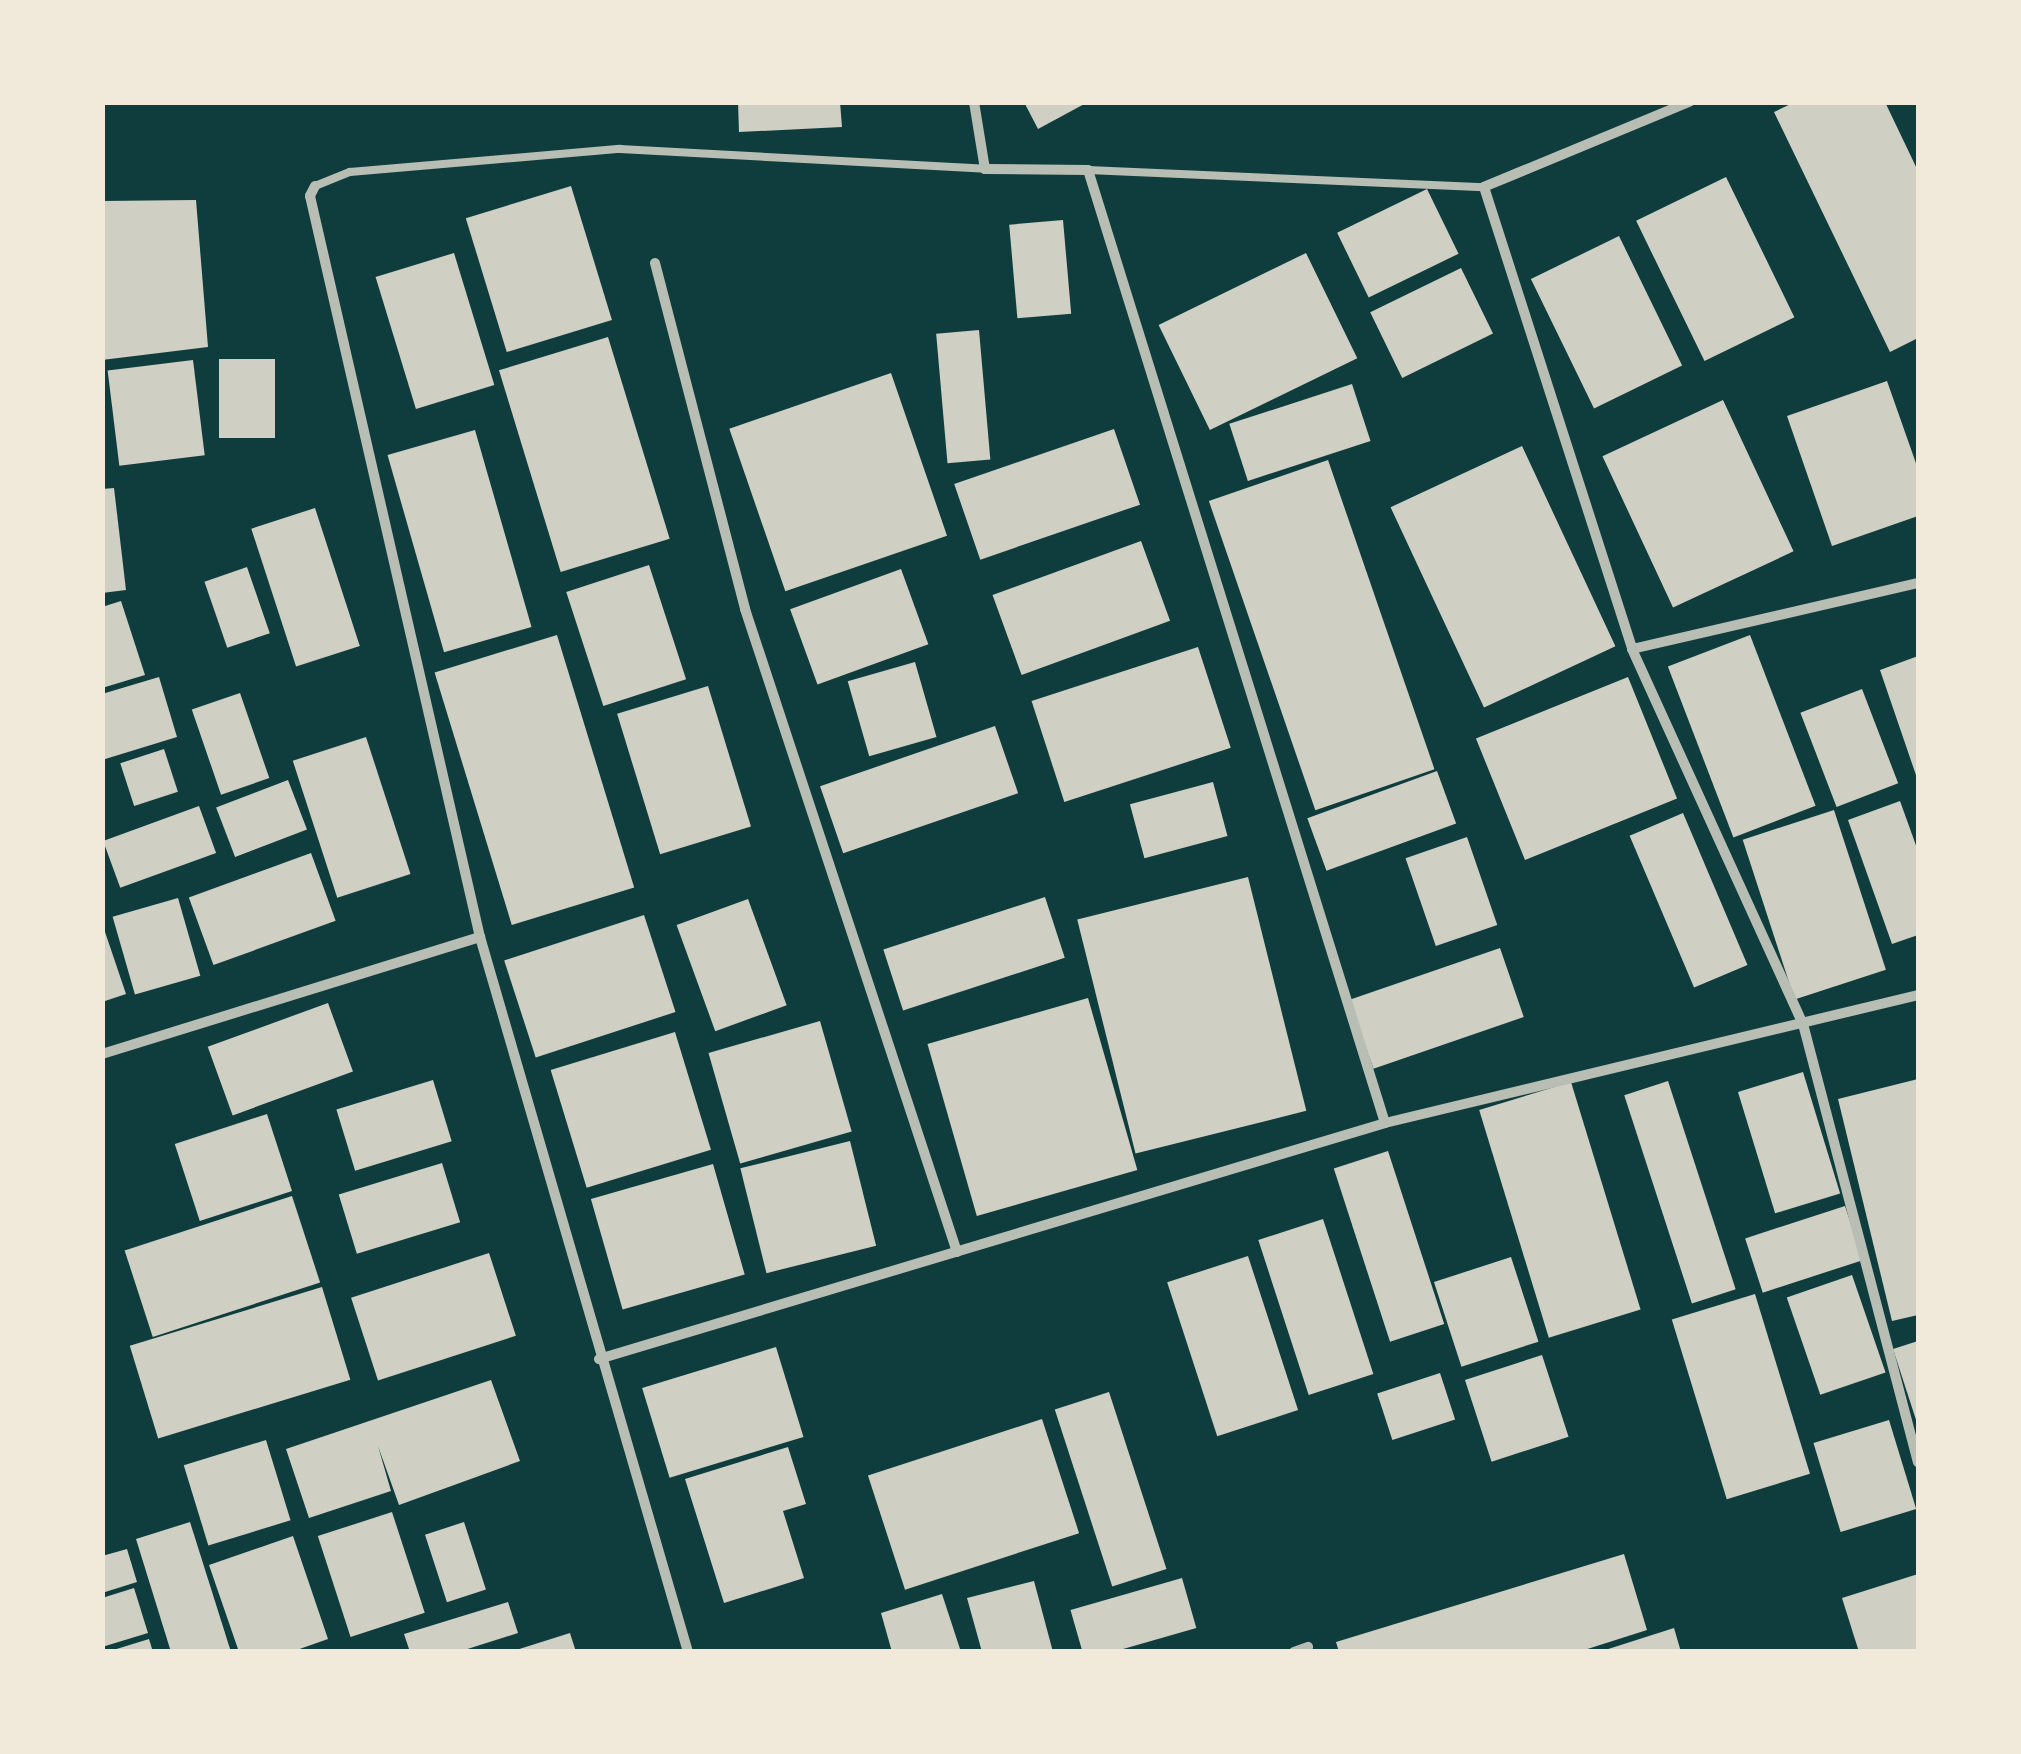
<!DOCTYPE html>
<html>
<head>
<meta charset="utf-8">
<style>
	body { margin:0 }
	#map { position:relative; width:2021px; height:1754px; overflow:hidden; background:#0f3d3e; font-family:"IBM Plex Sans",sans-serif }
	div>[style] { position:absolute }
	.building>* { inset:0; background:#cfcfc3; transform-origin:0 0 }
	.service>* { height:8px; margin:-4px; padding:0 4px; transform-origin:4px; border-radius:4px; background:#b8beb3 }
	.minor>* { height:10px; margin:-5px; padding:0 5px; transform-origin:5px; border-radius:5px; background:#b8beb3 }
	span { translate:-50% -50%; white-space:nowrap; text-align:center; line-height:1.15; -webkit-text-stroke:8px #f1e9da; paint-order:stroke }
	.frame { position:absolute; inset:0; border:105px solid #f1e9da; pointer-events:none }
</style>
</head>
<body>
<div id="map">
	<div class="building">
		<i style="clip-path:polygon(738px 102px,840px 102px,842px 127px,739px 132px)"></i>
		<i style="clip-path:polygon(1024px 102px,1088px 102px,1038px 129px)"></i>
		<i style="clip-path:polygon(1795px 102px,1885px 102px,1918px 171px,1918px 338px,1890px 352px,1774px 112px)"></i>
		<i style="left:1726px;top:177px;width:156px;height:100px;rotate:64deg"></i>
		<i style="left:571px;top:186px;width:140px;height:110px;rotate:73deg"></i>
		<i style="left:1427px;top:189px;width:72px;height:100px;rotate:64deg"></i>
		<i style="clip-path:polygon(196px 200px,208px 347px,102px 360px,102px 201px)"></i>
		<i style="left:1063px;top:220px;width:94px;height:54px;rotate:85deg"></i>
		<i style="left:1619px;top:236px;width:144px;height:98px;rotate:64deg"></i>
		<i style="left:454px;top:253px;width:138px;height:82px;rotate:73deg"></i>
		<i style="left:1306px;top:253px;width:117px;height:164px;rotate:64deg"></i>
		<i style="left:1461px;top:268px;width:73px;height:101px;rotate:64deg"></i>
		<i style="left:979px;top:330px;width:130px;height:43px;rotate:85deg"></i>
		<i style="left:608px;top:337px;width:211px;height:114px;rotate:73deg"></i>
		<i style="left:219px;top:359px;width:56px;height:79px"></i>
		<i style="left:193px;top:360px;width:96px;height:86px;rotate:83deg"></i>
		<i style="left:891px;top:373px;width:172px;height:171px;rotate:71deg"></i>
		<i style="clip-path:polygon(1887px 381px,1918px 469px,1918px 516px,1832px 546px,1787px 416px)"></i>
		<i style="left:1352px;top:384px;width:60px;height:129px;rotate:72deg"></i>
		<i style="left:1723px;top:400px;width:167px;height:133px;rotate:65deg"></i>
		<i style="left:1114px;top:429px;width:80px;height:169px;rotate:71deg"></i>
		<i style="left:475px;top:430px;width:205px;height:91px;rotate:74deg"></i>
		<i style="left:1522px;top:446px;width:221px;height:145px;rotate:65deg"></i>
		<i style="left:1328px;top:460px;width:327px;height:126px;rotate:71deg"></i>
		<i style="clip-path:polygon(114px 488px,126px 590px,102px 593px,102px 489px)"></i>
		<i style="left:315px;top:508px;width:145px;height:67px;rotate:72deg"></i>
		<i style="left:1141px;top:541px;width:85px;height:158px;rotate:70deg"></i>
		<i style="left:649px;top:565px;width:120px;height:87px;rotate:72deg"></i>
		<i style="left:247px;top:567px;width:70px;height:45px;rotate:71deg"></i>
		<i style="left:901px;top:569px;width:80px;height:118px;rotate:70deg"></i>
		<i style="clip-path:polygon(121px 601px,145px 675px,102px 688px,102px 607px)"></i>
		<i style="left:557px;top:635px;width:264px;height:128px;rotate:73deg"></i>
		<i style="left:1750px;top:635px;width:183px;height:88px;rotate:69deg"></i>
		<i style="left:1198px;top:647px;width:106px;height:175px;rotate:72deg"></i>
		<i style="clip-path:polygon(1918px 656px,1918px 781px,1880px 670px)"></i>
		<i style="left:915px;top:662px;width:78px;height:70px;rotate:74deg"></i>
		<i style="clip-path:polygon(159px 677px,177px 737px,102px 760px,102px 694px)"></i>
		<i style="left:1628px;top:677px;width:131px;height:164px;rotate:68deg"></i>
		<i style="left:708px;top:686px;width:147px;height:95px;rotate:73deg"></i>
		<i style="left:1862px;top:689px;width:101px;height:66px;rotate:69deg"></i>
		<i style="left:240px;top:693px;width:90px;height:51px;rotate:71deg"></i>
		<i style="left:995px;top:726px;width:71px;height:185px;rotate:71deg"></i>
		<i style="left:366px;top:737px;width:144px;height:77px;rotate:72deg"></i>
		<i style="left:164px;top:749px;width:45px;height:46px;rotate:72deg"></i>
		<i style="left:1437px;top:771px;width:56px;height:138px;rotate:70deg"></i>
		<i style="left:288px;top:780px;width:53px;height:77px;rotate:69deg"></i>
		<i style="left:1213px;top:782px;width:56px;height:86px;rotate:75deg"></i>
		<i style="clip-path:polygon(1900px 801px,1918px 851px,1918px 935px,1892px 944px,1848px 820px)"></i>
		<i style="left:199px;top:806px;width:50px;height:102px;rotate:70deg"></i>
		<i style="left:1834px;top:810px;width:168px;height:96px;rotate:72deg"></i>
		<i style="left:1683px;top:813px;width:165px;height:58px;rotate:67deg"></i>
		<i style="left:1467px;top:837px;width:93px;height:65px;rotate:71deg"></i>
		<i style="left:311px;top:853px;width:72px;height:130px;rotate:70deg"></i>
		<i style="left:1248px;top:877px;width:241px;height:176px;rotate:76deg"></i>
		<i style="left:1045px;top:897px;width:64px;height:170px;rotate:72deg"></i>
		<i style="left:178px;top:898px;width:81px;height:68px;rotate:74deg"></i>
		<i style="left:748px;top:899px;width:113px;height:76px;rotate:70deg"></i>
		<i style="left:644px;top:915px;width:102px;height:147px;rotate:72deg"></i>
		<i style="clip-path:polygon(102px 923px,126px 994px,102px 1002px)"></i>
		<i style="left:1500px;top:948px;width:73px;height:159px;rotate:71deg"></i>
		<i style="left:1088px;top:998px;width:179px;height:167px;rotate:74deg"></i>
		<i style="left:328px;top:1003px;width:73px;height:128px;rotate:70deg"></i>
		<i style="left:820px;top:1021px;width:115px;height:116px;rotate:74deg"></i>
		<i style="left:675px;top:1032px;width:123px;height:130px;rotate:73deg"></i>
		<i style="left:1803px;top:1072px;width:127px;height:68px;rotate:73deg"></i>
		<i style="clip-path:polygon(1918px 1079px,1918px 1315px,1892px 1321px,1838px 1099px)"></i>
		<i style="left:433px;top:1080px;width:64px;height:101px;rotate:73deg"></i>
		<i style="left:1668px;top:1081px;width:219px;height:46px;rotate:72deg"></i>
		<i style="left:1571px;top:1082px;width:238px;height:96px;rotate:73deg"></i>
		<i style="left:267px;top:1114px;width:81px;height:97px;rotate:72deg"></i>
		<i style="left:850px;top:1141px;width:108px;height:113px;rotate:76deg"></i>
		<i style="left:1388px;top:1151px;width:182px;height:57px;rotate:72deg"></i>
		<i style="left:442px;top:1163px;width:62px;height:108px;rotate:73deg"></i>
		<i style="left:713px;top:1164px;width:115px;height:127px;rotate:74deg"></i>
		<i style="left:292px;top:1196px;width:91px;height:176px;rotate:72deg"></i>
		<i style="left:1845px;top:1206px;width:57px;height:105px;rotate:72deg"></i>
		<i style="left:1323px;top:1219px;width:163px;height:68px;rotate:72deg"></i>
		<i style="left:489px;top:1253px;width:87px;height:145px;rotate:72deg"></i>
		<i style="left:1248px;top:1256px;width:162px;height:85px;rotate:72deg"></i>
		<i style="left:1511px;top:1257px;width:89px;height:81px;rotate:72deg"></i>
		<i style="left:1852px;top:1275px;width:103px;height:69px;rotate:71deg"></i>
		<i style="left:322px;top:1287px;width:97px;height:201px;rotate:73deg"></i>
		<i style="left:1755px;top:1294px;width:188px;height:87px;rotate:73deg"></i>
		<i style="clip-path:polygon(1918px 1341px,1918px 1426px,1893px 1349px)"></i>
		<i style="left:776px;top:1347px;width:94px;height:140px;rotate:73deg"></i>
		<i style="left:1542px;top:1355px;width:86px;height:81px;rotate:72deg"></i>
		<i style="left:1440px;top:1373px;width:49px;height:66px;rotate:72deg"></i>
		<i style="clip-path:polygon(491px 1380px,520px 1461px,399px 1505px,378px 1446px,391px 1491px,309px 1518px,286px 1449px)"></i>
		<i style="left:1109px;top:1392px;width:186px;height:57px;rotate:72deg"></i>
		<i style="left:1042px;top:1419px;width:120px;height:183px;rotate:72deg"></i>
		<i style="left:1889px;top:1420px;width:93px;height:79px;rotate:73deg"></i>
		<i style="left:266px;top:1440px;width:84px;height:86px;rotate:73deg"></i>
		<i style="clip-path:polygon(788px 1447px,806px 1504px,783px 1511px,804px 1578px,724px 1603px,685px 1479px)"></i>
		<i style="left:392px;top:1512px;width:106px;height:78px;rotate:72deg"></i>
		<i style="clip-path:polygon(190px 1522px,231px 1652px,171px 1652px,136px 1539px)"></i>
		<i style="left:464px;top:1522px;width:71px;height:41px;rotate:72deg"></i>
		<i style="clip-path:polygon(293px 1536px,328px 1639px,291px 1652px,239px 1652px,209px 1565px)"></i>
		<i style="clip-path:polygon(127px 1549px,137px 1582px,102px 1593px,102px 1556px)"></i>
		<i style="clip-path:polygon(1624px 1554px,1647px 1630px,1578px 1652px,1339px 1652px,1336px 1642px)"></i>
		<i style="clip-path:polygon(1918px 1574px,1918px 1652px,1859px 1652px,1842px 1598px)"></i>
		<i style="left:1182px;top:1578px;width:52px;height:116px;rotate:74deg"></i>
		<i style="clip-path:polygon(1034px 1581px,1053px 1652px,982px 1652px,967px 1598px)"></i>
		<i style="clip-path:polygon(134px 1588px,148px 1633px,102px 1647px,102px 1598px)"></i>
		<i style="clip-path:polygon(942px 1594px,961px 1652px,892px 1652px,881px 1613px)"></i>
		<i style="clip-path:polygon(508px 1602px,518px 1633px,458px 1652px,410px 1652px,404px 1634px)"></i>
		<i style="clip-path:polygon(1674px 1628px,1681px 1652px,1602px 1652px,1602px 1651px)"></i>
		<i style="clip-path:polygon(570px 1633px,576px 1652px,514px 1652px,513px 1651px)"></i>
		<i style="clip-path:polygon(149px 1639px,153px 1652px,110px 1652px,110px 1651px)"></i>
	</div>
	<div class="service">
		<i style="left:1088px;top:170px;width:396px;rotate:2.5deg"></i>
		<i style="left:315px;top:186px;width:38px;rotate:-22deg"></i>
		<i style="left:350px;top:172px;width:271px;rotate:-4.9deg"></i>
		<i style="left:620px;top:149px;width:366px;rotate:3.1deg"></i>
	</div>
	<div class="minor">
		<i style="left:974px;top:102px;width:68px;rotate:80.7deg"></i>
		<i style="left:985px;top:169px;width:103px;rotate:0.6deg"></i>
		<i style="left:1088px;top:170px;width:998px;rotate:72.69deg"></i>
		<i style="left:1689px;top:102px;width:222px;rotate:157.5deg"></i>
		<i style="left:1484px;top:187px;width:485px;rotate:72.2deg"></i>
		<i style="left:1632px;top:649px;width:412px;rotate:65.5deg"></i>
		<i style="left:1803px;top:1024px;width:453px;rotate:75.3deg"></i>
		<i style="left:315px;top:186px;width:11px;rotate:117deg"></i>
		<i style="left:310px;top:196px;width:760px;rotate:77.08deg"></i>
		<i style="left:480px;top:937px;width:745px;rotate:73.78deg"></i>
		<i style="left:655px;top:263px;width:358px;rotate:75.4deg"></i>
		<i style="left:745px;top:609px;width:677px;rotate:71.75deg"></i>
		<i style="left:1632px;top:649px;width:294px;rotate:-13deg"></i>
		<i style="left:102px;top:1054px;width:396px;rotate:-17.2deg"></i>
		<i style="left:599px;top:1359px;width:821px;rotate:-16.71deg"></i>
		<i style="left:1385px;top:1123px;width:548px;rotate:-13.5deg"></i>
		<i style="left:1294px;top:1652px;width:15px;rotate:-20deg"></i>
	</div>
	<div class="frame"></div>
</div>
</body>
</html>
